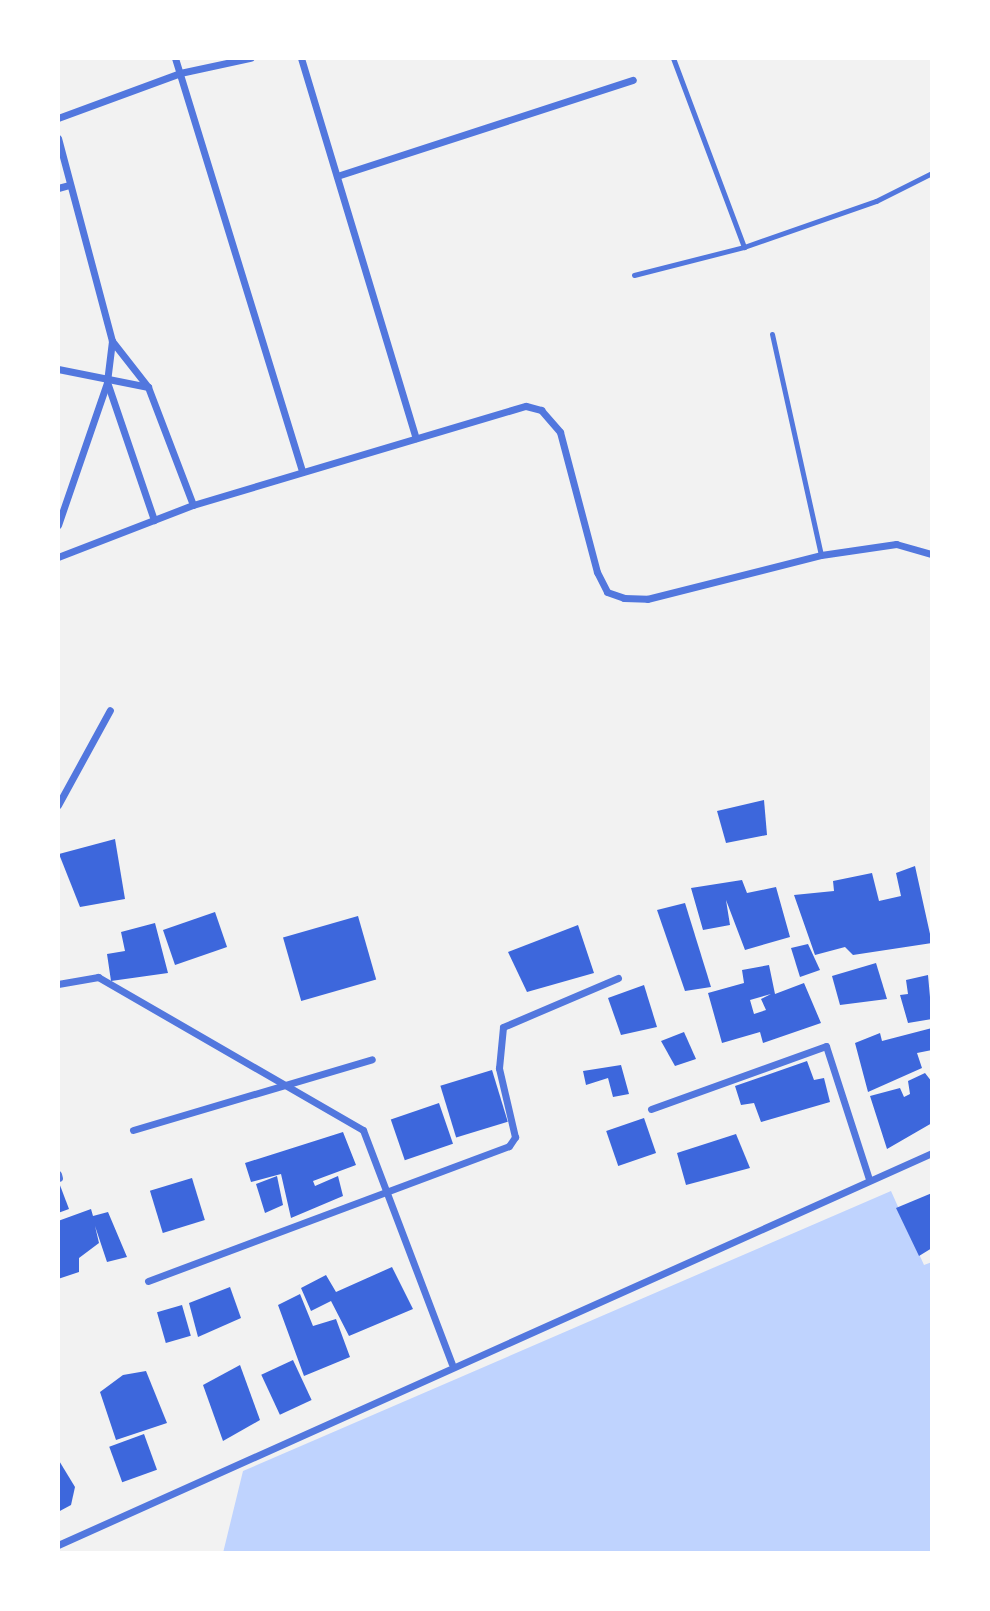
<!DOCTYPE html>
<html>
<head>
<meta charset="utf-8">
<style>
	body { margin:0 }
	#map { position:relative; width:990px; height:1611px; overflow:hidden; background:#f2f2f2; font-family:"Asap Condensed",sans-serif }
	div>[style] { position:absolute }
	.water>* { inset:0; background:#bfd3fe }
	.building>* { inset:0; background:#3d67dc; transform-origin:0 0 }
	.service>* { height:5px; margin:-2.5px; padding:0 2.5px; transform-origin:2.5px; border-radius:2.5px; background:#5277de }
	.minor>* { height:7px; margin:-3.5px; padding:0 3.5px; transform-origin:3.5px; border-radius:3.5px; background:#5277de }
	span { translate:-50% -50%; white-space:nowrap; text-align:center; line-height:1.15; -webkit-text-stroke:7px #fff; paint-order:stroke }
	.frame { position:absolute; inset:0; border:60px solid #fff; pointer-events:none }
</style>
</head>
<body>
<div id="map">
	<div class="water">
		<i style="clip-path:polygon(891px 1191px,924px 1265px,932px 1262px,932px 1553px,223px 1553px,243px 1471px)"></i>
	</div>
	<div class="building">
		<i style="clip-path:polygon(764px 800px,767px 835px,726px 843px,717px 811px)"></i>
		<i style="clip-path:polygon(115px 839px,125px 899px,80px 907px,59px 854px)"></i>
		<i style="clip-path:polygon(915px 866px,932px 943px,853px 955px,845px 947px,815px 955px,794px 895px,834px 891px,833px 881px,872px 873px,879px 901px,901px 896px,896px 873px)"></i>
		<i style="clip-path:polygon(742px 880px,747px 893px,776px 887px,790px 937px,745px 950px,726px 900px,730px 925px,703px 930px,691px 888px)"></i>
		<i style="clip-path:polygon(685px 903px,711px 987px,685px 991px,657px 910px)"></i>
		<i style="left:215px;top:912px;width:37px;height:55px;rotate:71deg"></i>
		<i style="left:358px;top:916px;width:66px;height:78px;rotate:74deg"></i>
		<i style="clip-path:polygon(155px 923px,168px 973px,111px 981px,107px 954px,125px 951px,121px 932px)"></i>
		<i style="clip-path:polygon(578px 925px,594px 973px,527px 992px,508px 952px)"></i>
		<i style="clip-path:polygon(808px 944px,820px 970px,800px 977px,791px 948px)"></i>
		<i style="clip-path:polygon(876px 963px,887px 999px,840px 1005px,832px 976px)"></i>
		<i style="clip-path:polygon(evenodd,769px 965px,775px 994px,804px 983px,821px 1023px,763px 1043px,760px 1032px,722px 1043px,708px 993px,744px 983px,742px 970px,769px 965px,771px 994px,761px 999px,766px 1010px,754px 1014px,750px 1000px,771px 994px)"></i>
		<i style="clip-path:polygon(928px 975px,932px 1019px,908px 1023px,900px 995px,908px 994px,906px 980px)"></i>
		<i style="clip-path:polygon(644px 985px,657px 1027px,621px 1035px,608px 998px)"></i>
		<i style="clip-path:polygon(932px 1028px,932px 1050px,917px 1053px,922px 1068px,868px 1092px,855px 1043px,880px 1033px,882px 1041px)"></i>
		<i style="clip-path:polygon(684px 1032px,696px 1059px,675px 1066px,661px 1041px)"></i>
		<i style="clip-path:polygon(807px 1061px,814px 1080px,824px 1078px,830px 1102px,761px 1122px,754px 1103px,741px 1105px,735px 1086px)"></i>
		<i style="clip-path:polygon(621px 1065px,629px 1094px,613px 1097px,608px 1078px,586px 1085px,583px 1071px)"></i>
		<i style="left:492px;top:1070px;width:54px;height:54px;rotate:73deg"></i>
		<i style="clip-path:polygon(925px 1073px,932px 1082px,932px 1123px,887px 1149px,870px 1096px,900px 1088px,904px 1097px,910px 1094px,908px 1081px)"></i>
		<i style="left:439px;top:1103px;width:43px;height:51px;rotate:71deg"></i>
		<i style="left:644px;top:1118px;width:37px;height:40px;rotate:71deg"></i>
		<i style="clip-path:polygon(343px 1132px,356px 1165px,313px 1181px,315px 1186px,338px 1176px,343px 1196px,291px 1218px,281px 1174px,251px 1182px,245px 1163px)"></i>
		<i style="clip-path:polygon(736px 1134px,750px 1168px,686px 1185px,677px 1153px)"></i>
		<i style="clip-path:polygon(277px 1176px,283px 1205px,265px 1213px,256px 1184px)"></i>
		<i style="left:192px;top:1178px;width:44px;height:44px;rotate:73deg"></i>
		<i style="clip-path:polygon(58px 1180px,69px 1209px,58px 1213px)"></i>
		<i style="clip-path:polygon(932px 1193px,932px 1248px,919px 1256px,896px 1208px)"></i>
		<i style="clip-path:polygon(91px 1209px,93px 1216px,108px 1212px,127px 1257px,107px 1262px,95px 1226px,99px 1243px,79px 1258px,79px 1272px,58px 1279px,58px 1221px)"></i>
		<i style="clip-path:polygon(392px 1267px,413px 1309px,349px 1336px,331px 1301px,311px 1311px,301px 1288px,326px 1275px,336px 1292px)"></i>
		<i style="clip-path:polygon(230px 1287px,241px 1318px,198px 1337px,189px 1303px)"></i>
		<i style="clip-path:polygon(300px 1294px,313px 1326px,336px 1319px,350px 1357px,304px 1376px,278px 1305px)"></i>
		<i style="left:182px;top:1305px;width:32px;height:26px;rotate:74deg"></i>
		<i style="left:293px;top:1360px;width:44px;height:35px;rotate:65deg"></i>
		<i style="clip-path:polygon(240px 1365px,260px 1420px,223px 1441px,203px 1385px)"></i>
		<i style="clip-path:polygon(146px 1371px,167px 1423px,116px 1440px,100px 1392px,123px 1375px)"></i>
		<i style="left:144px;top:1434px;width:38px;height:37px;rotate:70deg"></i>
		<i style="clip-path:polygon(58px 1459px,75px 1487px,71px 1505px,58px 1512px)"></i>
	</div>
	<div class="service">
		<i style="left:673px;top:58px;width:202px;rotate:69.4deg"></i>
		<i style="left:634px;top:275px;width:114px;rotate:-14.3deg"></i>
		<i style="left:744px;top:247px;width:140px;rotate:-19.2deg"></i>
		<i style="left:876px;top:201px;width:63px;rotate:-26.6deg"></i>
		<i style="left:772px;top:334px;width:226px;rotate:77.5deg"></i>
	</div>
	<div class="minor">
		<i style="left:175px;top:58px;width:433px;rotate:72.9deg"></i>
		<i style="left:301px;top:58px;width:397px;rotate:73.2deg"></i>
		<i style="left:58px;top:118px;width:130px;rotate:-20.2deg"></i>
		<i style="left:180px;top:73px;width:72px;rotate:-12.1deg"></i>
		<i style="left:58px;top:138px;width:210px;rotate:75.1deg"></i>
		<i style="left:112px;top:341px;width:41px;rotate:97deg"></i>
		<i style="left:107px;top:382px;width:146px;rotate:71.2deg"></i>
		<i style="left:337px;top:176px;width:311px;rotate:-18deg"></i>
		<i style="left:58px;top:188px;width:11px;rotate:-15deg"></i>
		<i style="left:112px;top:341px;width:58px;rotate:52deg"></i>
		<i style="left:148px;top:387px;width:126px;rotate:69.1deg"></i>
		<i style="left:58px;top:369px;width:92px;rotate:11.3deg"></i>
		<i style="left:58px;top:525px;width:150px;rotate:-71deg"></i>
		<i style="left:58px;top:557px;width:145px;rotate:-21.1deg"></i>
		<i style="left:193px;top:505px;width:347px;rotate:-16.6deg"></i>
		<i style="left:526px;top:406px;width:16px;rotate:15deg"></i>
		<i style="left:541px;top:410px;width:29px;rotate:49deg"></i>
		<i style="left:560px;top:432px;width:145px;rotate:75.2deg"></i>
		<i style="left:597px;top:572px;width:22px;rotate:63deg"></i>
		<i style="left:607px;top:592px;width:18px;rotate:19deg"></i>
		<i style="left:624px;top:598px;width:23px;rotate:2deg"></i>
		<i style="left:647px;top:599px;width:179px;rotate:-14.2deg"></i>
		<i style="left:821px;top:555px;width:76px;rotate:-8.3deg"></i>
		<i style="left:896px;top:544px;width:37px;rotate:16deg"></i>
		<i style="left:58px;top:805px;width:108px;rotate:-61.3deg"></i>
		<i style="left:58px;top:984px;width:41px;rotate:-9.9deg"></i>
		<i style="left:98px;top:977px;width:306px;rotate:30deg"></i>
		<i style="left:363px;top:1130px;width:250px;rotate:69.2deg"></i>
		<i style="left:651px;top:1109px;width:186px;rotate:-19.8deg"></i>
		<i style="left:826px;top:1046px;width:140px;rotate:72.1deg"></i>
		<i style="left:133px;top:1130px;width:249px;rotate:-16.5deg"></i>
		<i style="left:58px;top:1174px;width:4px;rotate:76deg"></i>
		<i style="left:148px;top:1281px;width:385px;rotate:-20.5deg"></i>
		<i style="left:509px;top:1146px;width:11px;rotate:-56deg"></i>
		<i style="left:515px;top:1137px;width:71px;rotate:-103.1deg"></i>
		<i style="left:499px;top:1068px;width:41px;rotate:-84.4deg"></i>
		<i style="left:503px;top:1027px;width:125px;rotate:-23.1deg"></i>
		<i style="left:58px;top:1545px;width:958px;rotate:-24.16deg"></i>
	</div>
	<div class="frame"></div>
</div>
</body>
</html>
